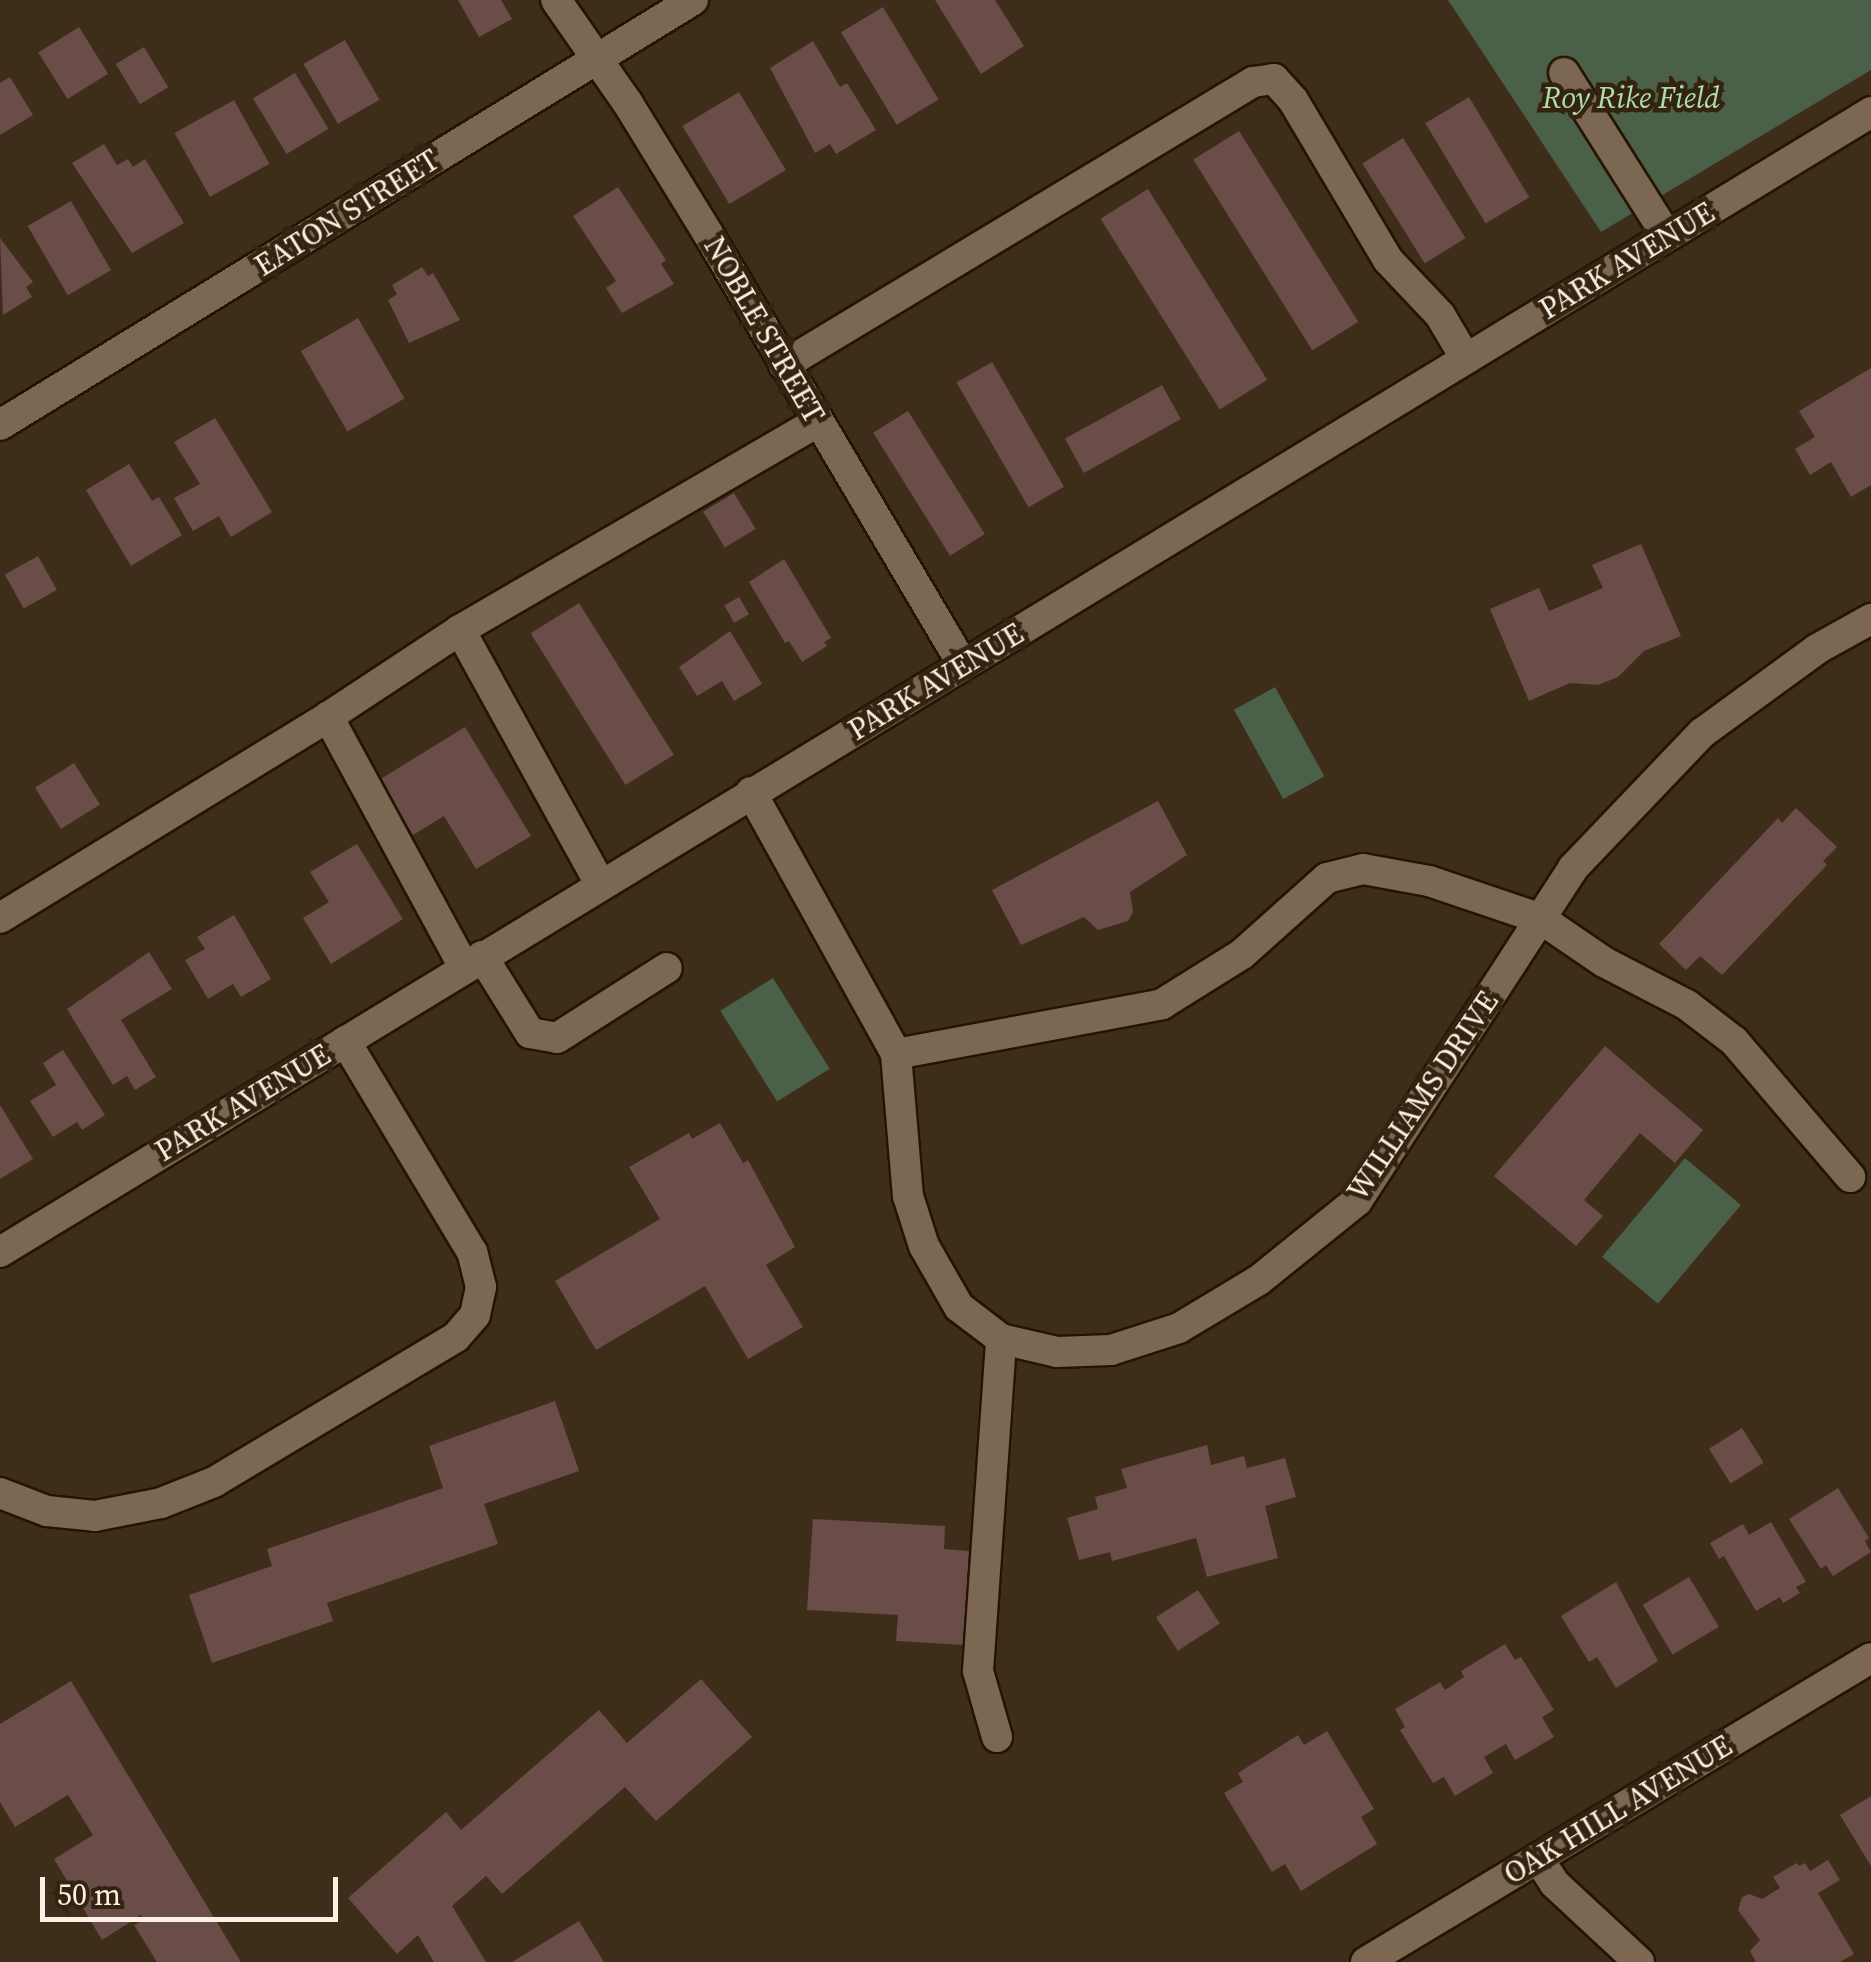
<!DOCTYPE html>
<html>
<head>
<meta charset="utf-8">
<style>
	body { margin:0 }
	#map { position:relative; width:1871px; height:1962px; overflow:hidden; background:#3e2d19; font-family:"Source Serif 4",serif }
	div>[style] { position:absolute }
	.green>* { inset:0; background:#4a6048; transform-origin:0 0 }
	.building>* { inset:0; background:#6a4c48; transform-origin:0 0 }
	.roads { filter:drop-shadow(2px 0 #241502) drop-shadow(-2px 0 #241502) drop-shadow(0 2px #241502) drop-shadow(0 -2px #241502) }
	.minor>* { height:30px; margin:-15px; padding:0 15px; transform-origin:15px; border-radius:15px; background:#7b6752 }
	span { translate:-50% -50%; white-space:nowrap; text-align:center; line-height:1.15; -webkit-text-stroke:9px #34230f; paint-order:stroke }
	.park-label { font-size:30px; color:#aeddaa; font-style:italic }
	.street-label { font-size:30px; color:#fcf1e4 }
	.scale { position:absolute; left:40px; top:1877px; width:298px; height:45px; box-sizing:border-box; border:5px solid #fcf1e4; border-top:0; padding-left:12px; font-size:30px; line-height:35px; white-space:nowrap; color:#fcf1e4; -webkit-text-stroke:8px #34230f; paint-order:stroke }
</style>
</head>
<body>
<div id="map">
	<div class="green">
		<i style="clip-path:polygon(1448px 0,1871px 0,1871px 70px,1601px 232px)"></i>
		<i style="left:1275px;top:687px;width:102px;height:47px;rotate:61deg"></i>
		<i style="left:773px;top:978px;width:107px;height:62px;rotate:58deg"></i>
		<i style="left:1685px;top:1158px;width:73px;height:129px;rotate:40deg"></i>
	</div>
	<div class="building">
		<i style="clip-path:polygon(458px 0,501px 0,512px 19px,479px 37px)"></i>
		<i style="clip-path:polygon(935px 0,995px 0,1024px 46px,981px 74px)"></i>
		<i style="left:883px;top:7px;width:108px;height:49px;rotate:59deg"></i>
		<i style="left:79px;top:27px;width:55px;height:48px;rotate:58deg"></i>
		<i style="left:345px;top:40px;width:69px;height:48px;rotate:60deg"></i>
		<i style="clip-path:polygon(813px 41px,840px 87px,847px 83px,876px 130px,836px 154px,830px 144px,815px 153px,770px 68px)"></i>
		<i style="left:144px;top:47px;width:47px;height:33px;rotate:59deg"></i>
		<i style="left:295px;top:73px;width:65px;height:49px;rotate:59deg"></i>
		<i style="clip-path:polygon(10px 77px,33px 115px,0 135px,0 83px)"></i>
		<i style="left:739px;top:92px;width:91px;height:66px;rotate:59deg"></i>
		<i style="left:1469px;top:97px;width:117px;height:51px;rotate:59deg"></i>
		<i style="left:234px;top:100px;width:73px;height:68px;rotate:61deg"></i>
		<i style="left:1239px;top:131px;width:225px;height:54px;rotate:58deg"></i>
		<i style="left:1403px;top:138px;width:118px;height:48px;rotate:58deg"></i>
		<i style="clip-path:polygon(104px 144px,117px 165px,128px 159px,133px 167px,145px 159px,184px 223px,132px 253px,72px 163px)"></i>
		<i style="clip-path:polygon(618px 187px,666px 260px,661px 264px,674px 284px,622px 313px,606px 288px,616px 281px,573px 216px)"></i>
		<i style="left:1148px;top:189px;width:225px;height:56px;rotate:58deg"></i>
		<i style="left:71px;top:201px;width:80px;height:50px;rotate:60deg"></i>
		<i style="clip-path:polygon(0 238px,33px 282px,26px 287px,32px 297px,3px 315px)"></i>
		<i style="clip-path:polygon(422px 267px,428px 276px,433px 273px,460px 320px,409px 343px,388px 300px,397px 294px,392px 285px)"></i>
		<i style="left:358px;top:318px;width:93px;height:66px;rotate:60deg"></i>
		<i style="left:992px;top:362px;width:144px;height:41px;rotate:60deg"></i>
		<i style="clip-path:polygon(1871px 368px,1871px 485px,1851px 497px,1831px 462px,1810px 475px,1795px 449px,1815px 437px,1799px 411px)"></i>
		<i style="left:1162px;top:385px;width:39px;height:111px;rotate:61deg"></i>
		<i style="left:908px;top:411px;width:145px;height:41px;rotate:58deg"></i>
		<i style="clip-path:polygon(215px 418px,272px 512px,231px 537px,219px 516px,193px 531px,174px 498px,200px 484px,174px 442px)"></i>
		<i style="clip-path:polygon(129px 464px,152px 501px,159px 497px,182px 535px,131px 566px,86px 490px)"></i>
		<i style="left:734px;top:493px;width:42px;height:36px;rotate:59deg"></i>
		<i style="clip-path:polygon(1641px 544px,1681px 636px,1644px 651px,1618px 677px,1598px 685px,1570px 683px,1529px 701px,1490px 609px,1539px 588px,1549px 611px,1575px 600px,1603px 588px,1592px 565px)"></i>
		<i style="left:38px;top:556px;width:39px;height:38px;rotate:61deg"></i>
		<i style="clip-path:polygon(784px 559px,831px 638px,824px 642px,827px 646px,802px 662px,789px 641px,785px 643px,749px 582px)"></i>
		<i style="left:739px;top:597px;width:20px;height:17px;rotate:60deg"></i>
		<i style="left:579px;top:603px;width:179px;height:57px;rotate:58deg"></i>
		<i style="clip-path:polygon(730px 631px,762px 684px,734px 701px,722px 681px,697px 696px,679px 667px)"></i>
		<i style="clip-path:polygon(465px 727px,531px 836px,476px 869px,444px 816px,413px 835px,379px 780px)"></i>
		<i style="left:74px;top:763px;width:49px;height:46px;rotate:58deg"></i>
		<i style="clip-path:polygon(1158px 801px,1187px 855px,1130px 892px,1133px 912px,1128px 921px,1098px 930px,1084px 917px,1021px 945px,992px 890px)"></i>
		<i style="clip-path:polygon(1796px 808px,1837px 847px,1823px 861px,1827px 865px,1722px 975px,1700px 956px,1686px 970px,1659px 944px,1778px 818px,1782px 823px)"></i>
		<i style="clip-path:polygon(357px 844px,403px 919px,331px 964px,303px 918px,329px 902px,310px 872px)"></i>
		<i style="clip-path:polygon(234px 915px,271px 979px,241px 997px,233px 984px,208px 999px,185px 960px,205px 949px,197px 937px)"></i>
		<i style="clip-path:polygon(149px 952px,172px 989px,121px 1020px,156px 1077px,135px 1090px,127px 1076px,113px 1085px,67px 1009px)"></i>
		<i style="clip-path:polygon(1605px 1046px,1703px 1130px,1675px 1163px,1640px 1133px,1584px 1200px,1603px 1216px,1576px 1246px,1494px 1176px)"></i>
		<i style="clip-path:polygon(63px 1050px,105px 1115px,82px 1130px,77px 1122px,53px 1137px,30px 1101px,56px 1085px,43px 1063px)"></i>
		<i style="clip-path:polygon(0 1105px,33px 1159px,0 1179px)"></i>
		<i style="clip-path:polygon(720px 1123px,743px 1163px,748px 1160px,795px 1247px,766px 1265px,803px 1327px,748px 1359px,705px 1286px,596px 1350px,555px 1281px,660px 1219px,629px 1167px,689px 1133px,692px 1139px)"></i>
		<i style="clip-path:polygon(555px 1401px,579px 1471px,484px 1504px,498px 1544px,327px 1603px,333px 1621px,212px 1663px,189px 1595px,272px 1566px,267px 1549px,443px 1488px,429px 1446px)"></i>
		<i style="left:1742px;top:1428px;width:41px;height:39px;rotate:58deg"></i>
		<i style="clip-path:polygon(1207px 1445px,1211px 1465px,1244px 1456px,1247px 1468px,1285px 1458px,1296px 1497px,1265px 1506px,1278px 1558px,1207px 1577px,1196px 1538px,1112px 1561px,1110px 1552px,1079px 1560px,1067px 1518px,1098px 1509px,1095px 1497px,1127px 1488px,1121px 1469px)"></i>
		<i style="clip-path:polygon(1838px 1488px,1869px 1538px,1865px 1541px,1871px 1552px,1833px 1576px,1826px 1565px,1821px 1569px,1789px 1519px)"></i>
		<i style="clip-path:polygon(813px 1519px,945px 1526px,944px 1549px,969px 1551px,963px 1645px,896px 1641px,898px 1615px,807px 1610px)"></i>
		<i style="clip-path:polygon(1771px 1522px,1806px 1582px,1796px 1587px,1800px 1593px,1783px 1603px,1780px 1597px,1756px 1611px,1724px 1556px,1719px 1559px,1710px 1543px,1743px 1524px,1749px 1535px)"></i>
		<i style="left:1689px;top:1577px;width:58px;height:54px;rotate:59deg"></i>
		<i style="clip-path:polygon(1616px 1582px,1658px 1661px,1616px 1688px,1597px 1657px,1589px 1662px,1561px 1616px)"></i>
		<i style="left:1198px;top:1590px;width:40px;height:50px;rotate:57deg"></i>
		<i style="clip-path:polygon(1505px 1644px,1515px 1660px,1521px 1657px,1554px 1710px,1542px 1717px,1554px 1737px,1515px 1760px,1506px 1744px,1484px 1757px,1493px 1773px,1455px 1796px,1444px 1777px,1433px 1783px,1400px 1730px,1405px 1727px,1395px 1709px,1440px 1682px,1445px 1690px,1464px 1677px,1461px 1671px)"></i>
		<i style="clip-path:polygon(701px 1679px,752px 1737px,656px 1821px,625px 1787px,502px 1894px,486px 1876px,452px 1906px,486px 1962px,434px 1962px,418px 1935px,397px 1954px,348px 1898px,446px 1812px,461px 1830px,599px 1710px,627px 1743px)"></i>
		<i style="clip-path:polygon(71px 1681px,241px 1962px,157px 1962px,134px 1925px,144px 1920px,141px 1915px,102px 1940px,54px 1859px,93px 1835px,68px 1795px,15px 1827px,0 1802px,0 1724px)"></i>
		<i style="clip-path:polygon(1327px 1731px,1374px 1809px,1361px 1817px,1377px 1844px,1301px 1891px,1285px 1864px,1272px 1872px,1224px 1793px,1243px 1782px,1238px 1773px,1298px 1735px,1304px 1745px)"></i>
		<i style="clip-path:polygon(1871px 1796px,1871px 1866px,1840px 1815px)"></i>
		<i style="clip-path:polygon(1828px 1860px,1840px 1880px,1818px 1893px,1854px 1954px,1840px 1962px,1756px 1962px,1750px 1951px,1760px 1940px,1738px 1910px,1742px 1897px,1749px 1894px,1762px 1899px,1780px 1888px,1773px 1877px,1797px 1863px,1799px 1866px,1805px 1863px,1810px 1871px)"></i>
		<i style="clip-path:polygon(579px 1921px,604px 1962px,512px 1962px)"></i>
	</div>
	<div class="roads">
		<div class="minor">
			<i style="left:556px;top:0;width:124px;rotate:55.2deg"></i>
			<i style="left:627px;top:102px;width:153px;rotate:58.4deg"></i>
			<i style="left:707px;top:232px;width:503px;rotate:59.41deg"></i>
			<i style="left:1564px;top:73px;width:193px;rotate:57.7deg"></i>
			<i style="left:784px;top:365px;width:548px;rotate:-31.11deg"></i>
			<i style="left:1253px;top:82px;width:21px;rotate:-8deg"></i>
			<i style="left:1274px;top:79px;width:28px;rotate:48deg"></i>
			<i style="left:1293px;top:100px;width:186px;rotate:59.3deg"></i>
			<i style="left:1388px;top:260px;width:76px;rotate:46.6deg"></i>
			<i style="left:1440px;top:315px;width:51px;rotate:59.4deg"></i>
			<i style="left:0;top:425px;width:813px;rotate:-31.52deg"></i>
			<i style="left:460px;top:630px;width:290px;rotate:61.1deg"></i>
			<i style="left:751px;top:792px;width:299px;rotate:61deg"></i>
			<i style="left:896px;top:1054px;width:143px;rotate:85.2deg"></i>
			<i style="left:908px;top:1196px;width:52px;rotate:72.3deg"></i>
			<i style="left:924px;top:1246px;width:70px;rotate:60.2deg"></i>
			<i style="left:959px;top:1307px;width:53px;rotate:37.3deg"></i>
			<i style="left:1001px;top:1339px;width:57px;rotate:13.1deg"></i>
			<i style="left:1057px;top:1352px;width:54px;rotate:-2.1deg"></i>
			<i style="left:1111px;top:1350px;width:71px;rotate:-17.9deg"></i>
			<i style="left:1179px;top:1328px;width:93px;rotate:-31deg"></i>
			<i style="left:1259px;top:1280px;width:126px;rotate:-38.9deg"></i>
			<i style="left:1357px;top:1201px;width:397px;rotate:-57deg"></i>
			<i style="left:1573px;top:868px;width:187px;rotate:-46.3deg"></i>
			<i style="left:1702px;top:733px;width:142px;rotate:-36.1deg"></i>
			<i style="left:1817px;top:649px;width:62px;rotate:-29.1deg"></i>
			<i style="left:0;top:918px;width:385px;rotate:-31.5deg"></i>
			<i style="left:482px;top:956px;width:91px;rotate:58.1deg"></i>
			<i style="left:530px;top:1033px;width:27px;rotate:10deg"></i>
			<i style="left:557px;top:1038px;width:130px;rotate:-32.5deg"></i>
			<i style="left:464px;top:967px;width:285px;rotate:-118.5deg"></i>
			<i style="left:328px;top:717px;width:158px;rotate:-33.4deg"></i>
			<i style="left:460px;top:630px;width:413px;rotate:-30.2deg"></i>
			<i style="left:896px;top:1054px;width:271px;rotate:-10.6deg"></i>
			<i style="left:1162px;top:1004px;width:94px;rotate:-32deg"></i>
			<i style="left:1242px;top:954px;width:114px;rotate:-41.8deg"></i>
			<i style="left:1327px;top:878px;width:37px;rotate:-14deg"></i>
			<i style="left:1363px;top:869px;width:67px;rotate:10.3deg"></i>
			<i style="left:1429px;top:881px;width:118px;rotate:18.7deg"></i>
			<i style="left:1541px;top:919px;width:76px;rotate:34.3deg"></i>
			<i style="left:1604px;top:962px;width:93px;rotate:27.4deg"></i>
			<i style="left:1687px;top:1005px;width:59px;rotate:37.5deg"></i>
			<i style="left:1734px;top:1041px;width:179px;rotate:49.5deg"></i>
			<i style="left:0;top:1252px;width:2191px;rotate:-31.35deg"></i>
			<i style="left:0;top:1493px;width:50px;rotate:21deg"></i>
			<i style="left:47px;top:1511px;width:48px;rotate:5.9deg"></i>
			<i style="left:95px;top:1516px;width:67px;rotate:-11.1deg"></i>
			<i style="left:161px;top:1503px;width:57px;rotate:-21.6deg"></i>
			<i style="left:214px;top:1482px;width:282px;rotate:-30.9deg"></i>
			<i style="left:456px;top:1337px;width:29px;rotate:-49deg"></i>
			<i style="left:475px;top:1315px;width:29px;rotate:-78deg"></i>
			<i style="left:481px;top:1287px;width:36px;rotate:-104deg"></i>
			<i style="left:472px;top:1252px;width:246px;rotate:-121deg"></i>
			<i style="left:997px;top:1737px;width:69px;rotate:-106.1deg"></i>
			<i style="left:978px;top:1671px;width:333px;rotate:-86deg"></i>
			<i style="left:1538px;top:1858px;width:30px;rotate:57deg"></i>
			<i style="left:1554px;top:1883px;width:116px;rotate:42.9deg"></i>
			<i style="left:1366px;top:1962px;width:589px;rotate:-31.05deg"></i>
		</div>
	</div>
	<div class="park-label">
		<span style="left:1631px;top:98px">Roy Rike Field</span>
	</div>
	<div class="street-label">
		<span style="left:347px;top:213px;rotate:-32deg">EATON STREET</span>
		<span style="left:1627px;top:261px;rotate:-31deg">PARK AVENUE</span>
		<span style="left:764px;top:330px;rotate:60deg">NOBLE STREET</span>
		<span style="left:936px;top:682px;rotate:-31deg">PARK AVENUE</span>
		<span style="left:1423px;top:1096px;rotate:-56deg">WILLIAMS DRIVE</span>
		<span style="left:243px;top:1103px;rotate:-31deg">PARK AVENUE</span>
		<span style="left:1618px;top:1810px;rotate:-31deg">OAK HILL AVENUE</span>
	</div>
	<div class="scale">50 m</div>
</div>
</body>
</html>
